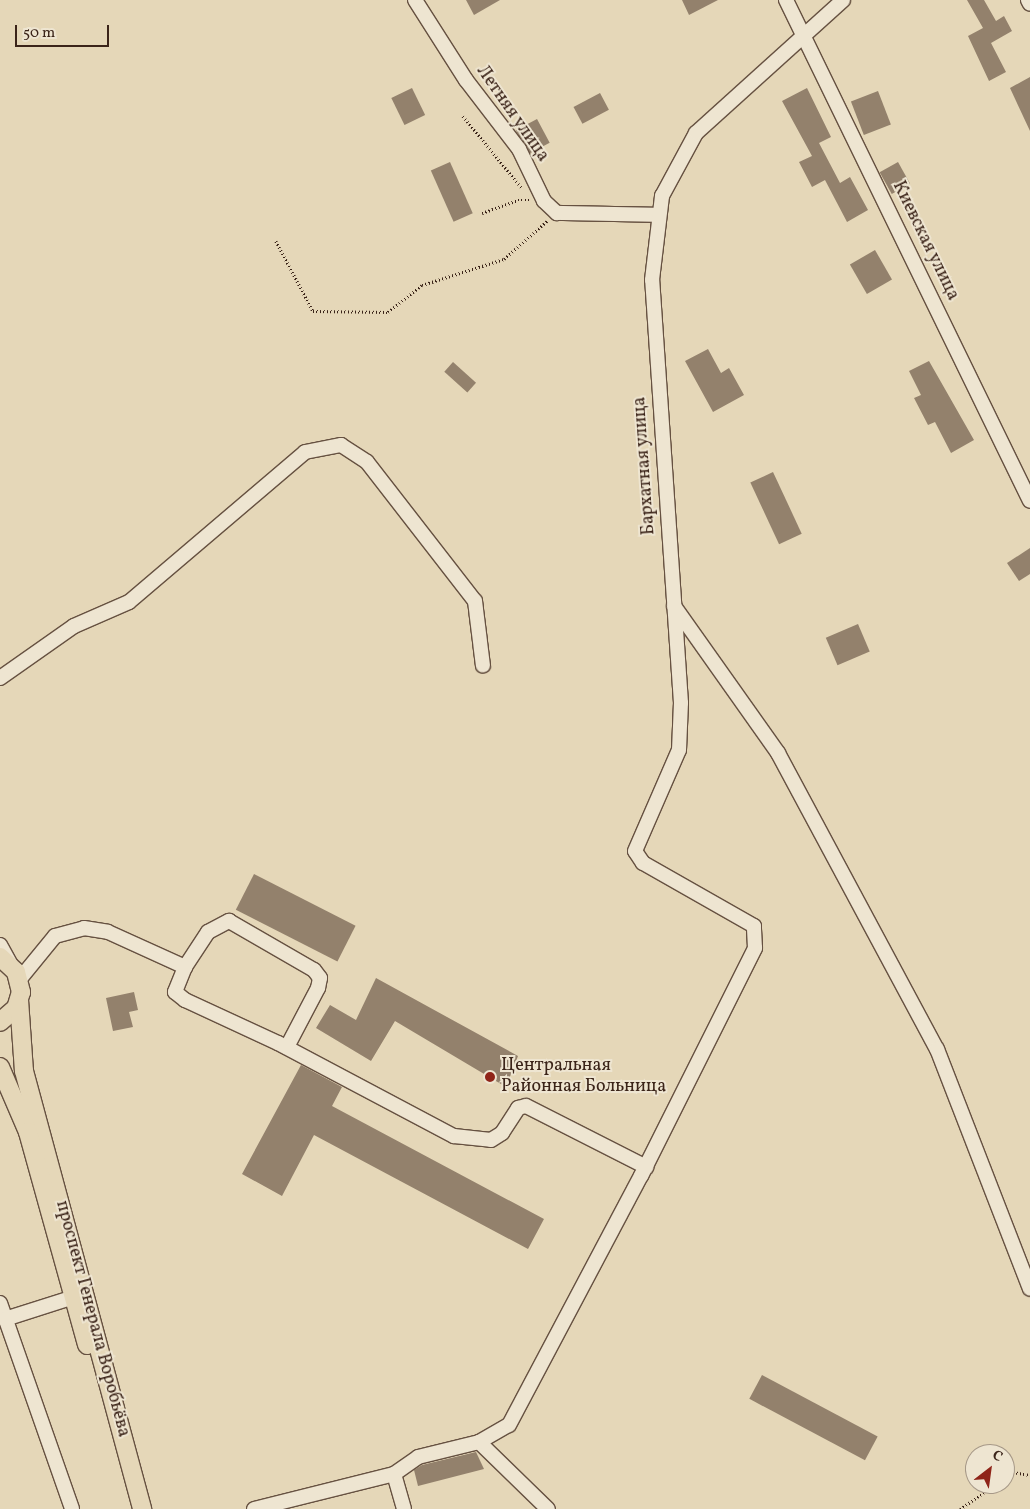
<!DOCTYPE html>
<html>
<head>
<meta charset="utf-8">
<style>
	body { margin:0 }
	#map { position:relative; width:1030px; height:1509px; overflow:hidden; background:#e5d7b8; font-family:Vollkorn,serif }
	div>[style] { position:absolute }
	.building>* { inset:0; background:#93816c; transform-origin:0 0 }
	.path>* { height:2.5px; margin-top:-1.25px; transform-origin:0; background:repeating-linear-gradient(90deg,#3b2419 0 1px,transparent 0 3.5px) }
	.roads { filter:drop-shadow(1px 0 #665141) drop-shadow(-1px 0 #665141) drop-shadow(0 1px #665141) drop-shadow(0 -1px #665141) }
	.minor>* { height:14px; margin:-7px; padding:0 7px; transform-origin:7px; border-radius:7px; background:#eee5d1 }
	.major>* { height:18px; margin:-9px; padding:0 9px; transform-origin:9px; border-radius:9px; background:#e5d7b8 }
	.dots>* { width:14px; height:14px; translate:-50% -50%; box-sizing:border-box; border:2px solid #eee5d1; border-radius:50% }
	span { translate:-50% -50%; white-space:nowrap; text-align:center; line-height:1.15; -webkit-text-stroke:4px #eee5d1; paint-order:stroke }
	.street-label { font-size:18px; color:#3b2419 }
	.poi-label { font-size:18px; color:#3b2419 }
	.left { translate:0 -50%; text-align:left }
	.north { position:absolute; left:965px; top:1444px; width:50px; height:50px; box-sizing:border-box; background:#eee5d1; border:1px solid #a69887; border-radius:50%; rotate:30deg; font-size:14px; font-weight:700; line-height:20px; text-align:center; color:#3b2419 }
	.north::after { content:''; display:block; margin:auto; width:18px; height:22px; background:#8f2418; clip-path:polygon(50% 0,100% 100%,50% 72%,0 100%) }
	.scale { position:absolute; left:15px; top:25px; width:94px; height:22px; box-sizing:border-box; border:2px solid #3b2419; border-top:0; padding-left:6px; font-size:15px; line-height:18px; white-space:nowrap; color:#3b2419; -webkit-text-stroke:4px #eee5d1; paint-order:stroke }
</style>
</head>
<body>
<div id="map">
	<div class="building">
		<i style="clip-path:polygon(466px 0,500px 0,474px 15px)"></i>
		<i style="clip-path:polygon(682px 0,718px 0,689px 15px)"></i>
		<i style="clip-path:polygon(967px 0,984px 0,996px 21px,1004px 16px,1012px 31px,991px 43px,1006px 72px,989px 81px,968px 36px,983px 28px)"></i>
		<i style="clip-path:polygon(1030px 77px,1030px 131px,1010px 88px)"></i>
		<i style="left:412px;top:88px;width:30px;height:23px;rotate:64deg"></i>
		<i style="clip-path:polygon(807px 88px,831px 137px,819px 143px,840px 183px,850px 177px,868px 210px,847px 222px,825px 180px,812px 187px,799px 162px,812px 156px,782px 101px)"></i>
		<i style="left:878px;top:91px;width:36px;height:29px;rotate:69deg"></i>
		<i style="left:600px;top:93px;width:19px;height:30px;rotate:62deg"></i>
		<i style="left:537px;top:119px;width:27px;height:24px;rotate:62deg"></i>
		<i style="left:450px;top:162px;width:56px;height:21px;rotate:66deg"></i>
		<i style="left:898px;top:162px;width:25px;height:21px;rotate:61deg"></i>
		<i style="left:875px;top:250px;width:34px;height:29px;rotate:60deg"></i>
		<i style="clip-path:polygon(708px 349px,721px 373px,729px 368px,744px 395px,713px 412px,685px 361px)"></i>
		<i style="clip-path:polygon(929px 361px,974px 440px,951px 453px,935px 422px,928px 425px,914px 398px,921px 395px,909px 371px)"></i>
		<i style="left:453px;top:362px;width:31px;height:13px;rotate:42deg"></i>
		<i style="left:773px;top:472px;width:68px;height:25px;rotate:65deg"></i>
		<i style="clip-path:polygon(1030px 548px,1030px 574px,1019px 581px,1007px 563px)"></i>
		<i style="left:858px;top:624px;width:30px;height:35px;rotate:67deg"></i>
		<i style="left:254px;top:874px;width:114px;height:40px;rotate:27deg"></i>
		<i style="clip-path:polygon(376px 978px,518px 1056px,506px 1087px,395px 1021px,371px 1061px,316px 1028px,330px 1005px,356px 1020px)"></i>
		<i style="clip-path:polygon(134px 992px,138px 1010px,129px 1012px,133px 1027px,113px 1031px,106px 998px)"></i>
		<i style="clip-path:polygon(301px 1065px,342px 1087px,332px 1106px,544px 1219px,528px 1249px,314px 1135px,282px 1196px,242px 1174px)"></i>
		<i style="left:762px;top:1375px;width:131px;height:27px;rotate:28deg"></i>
		<i style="clip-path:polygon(476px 1452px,484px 1469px,418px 1486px,414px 1470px,422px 1465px)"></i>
	</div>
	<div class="path">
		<i style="left:463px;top:116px;width:93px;rotate:50.7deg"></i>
		<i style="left:482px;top:213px;width:38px;rotate:-20deg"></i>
		<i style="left:518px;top:200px;width:12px"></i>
		<i style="left:276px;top:241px;width:79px;rotate:62.1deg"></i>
		<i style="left:313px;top:311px;width:75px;rotate:0.8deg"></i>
		<i style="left:388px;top:312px;width:43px;rotate:-38.5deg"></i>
		<i style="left:422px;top:285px;width:86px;rotate:-17.6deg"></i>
		<i style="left:504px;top:259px;width:59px;rotate:-41.6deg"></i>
		<i style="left:1005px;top:1477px;width:9px;rotate:-32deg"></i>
		<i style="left:1013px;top:1472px;width:17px;rotate:10deg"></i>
		<i style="left:960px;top:1509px;width:44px;rotate:-34.8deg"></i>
	</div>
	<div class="roads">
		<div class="minor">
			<i style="left:415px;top:0;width:95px;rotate:57.5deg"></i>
			<i style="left:466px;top:80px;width:87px;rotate:52.5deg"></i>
			<i style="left:519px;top:149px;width:58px;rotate:64.3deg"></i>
			<i style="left:544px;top:201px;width:18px;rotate:43deg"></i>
			<i style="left:557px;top:213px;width:102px;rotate:1.1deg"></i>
			<i style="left:786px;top:0;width:557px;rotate:64.03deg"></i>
			<i style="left:1028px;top:0;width:4px;rotate:63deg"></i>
			<i style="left:674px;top:606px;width:180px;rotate:54.7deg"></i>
			<i style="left:778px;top:753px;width:336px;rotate:61.8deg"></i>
			<i style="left:937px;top:1049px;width:257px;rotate:68.8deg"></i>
			<i style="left:0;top:678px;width:90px;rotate:-35.1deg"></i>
			<i style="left:74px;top:626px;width:60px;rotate:-23.6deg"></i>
			<i style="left:129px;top:602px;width:231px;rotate:-40.4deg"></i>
			<i style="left:305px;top:452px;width:37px;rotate:-11deg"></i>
			<i style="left:341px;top:445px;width:31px;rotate:33deg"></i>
			<i style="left:367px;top:462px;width:176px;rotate:52.2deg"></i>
			<i style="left:475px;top:601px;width:65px;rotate:83deg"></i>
			<i style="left:0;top:945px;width:21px;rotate:61deg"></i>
			<i style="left:185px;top:967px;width:42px;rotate:-56.7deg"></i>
			<i style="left:208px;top:932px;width:24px;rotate:-28deg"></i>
			<i style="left:229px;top:921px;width:98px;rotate:30deg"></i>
			<i style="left:314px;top:970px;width:10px;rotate:53deg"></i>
			<i style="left:320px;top:978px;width:10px;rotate:101deg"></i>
			<i style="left:318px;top:988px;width:67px;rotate:117.7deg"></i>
			<i style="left:19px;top:980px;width:57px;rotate:-50.7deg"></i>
			<i style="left:55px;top:936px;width:30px;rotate:-15deg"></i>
			<i style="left:84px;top:928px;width:24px;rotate:9deg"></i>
			<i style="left:108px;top:932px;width:85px;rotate:24.4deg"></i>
			<i style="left:185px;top:967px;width:27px;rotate:112deg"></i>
			<i style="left:175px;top:992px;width:13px;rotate:39deg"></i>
			<i style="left:185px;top:1000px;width:102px;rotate:24.8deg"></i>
			<i style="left:278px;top:1043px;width:199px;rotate:27.9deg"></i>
			<i style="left:454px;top:1136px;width:37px;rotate:6deg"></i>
			<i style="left:491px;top:1140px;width:13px;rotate:-32deg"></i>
			<i style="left:502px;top:1133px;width:30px;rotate:-57deg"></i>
			<i style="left:518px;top:1108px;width:8px;rotate:-14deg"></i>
			<i style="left:526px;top:1106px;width:135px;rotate:26.9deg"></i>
			<i style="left:0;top:1303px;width:218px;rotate:70.7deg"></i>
			<i style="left:5px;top:1319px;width:72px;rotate:-17.7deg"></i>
			<i style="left:479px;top:1442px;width:96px;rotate:44.2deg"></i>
			<i style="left:394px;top:1474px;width:36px;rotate:74deg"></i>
			<i style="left:254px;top:1509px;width:144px;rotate:-14deg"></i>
			<i style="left:394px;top:1474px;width:29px;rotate:-35deg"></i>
			<i style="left:418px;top:1457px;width:63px;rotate:-13.8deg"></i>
			<i style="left:479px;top:1442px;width:34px;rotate:-30deg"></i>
			<i style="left:509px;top:1425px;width:282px;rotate:-62.1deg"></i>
			<i style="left:641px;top:1176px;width:255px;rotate:-63.4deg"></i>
			<i style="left:755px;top:948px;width:22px;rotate:-93deg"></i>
			<i style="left:754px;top:926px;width:128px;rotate:-150.4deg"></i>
			<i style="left:643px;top:863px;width:14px;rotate:-124deg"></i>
			<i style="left:635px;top:851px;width:110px;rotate:-66.5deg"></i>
			<i style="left:679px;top:750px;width:47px;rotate:-87.6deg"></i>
			<i style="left:681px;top:703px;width:424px;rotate:-93.9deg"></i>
			<i style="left:652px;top:280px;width:85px;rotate:-83.2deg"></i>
			<i style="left:662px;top:196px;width:72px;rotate:-61.6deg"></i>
			<i style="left:696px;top:133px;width:198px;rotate:-42.1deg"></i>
		</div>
		<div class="major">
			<i style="left:0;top:957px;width:22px;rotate:43deg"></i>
			<i style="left:16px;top:972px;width:21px;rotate:76deg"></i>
			<i style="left:21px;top:992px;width:17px;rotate:107deg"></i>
			<i style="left:16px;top:1008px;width:21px;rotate:139deg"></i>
			<i style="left:19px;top:1000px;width:71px;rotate:86deg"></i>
			<i style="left:24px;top:1071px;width:454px;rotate:74.9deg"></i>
			<i style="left:0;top:1067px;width:71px;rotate:66.7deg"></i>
			<i style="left:28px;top:1132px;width:221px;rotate:74.5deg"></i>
		</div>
	</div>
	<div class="dots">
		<i style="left:490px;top:1077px;background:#8f2418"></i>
	</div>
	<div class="street-label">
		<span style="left:512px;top:114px;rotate:55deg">Летняя улица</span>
		<span style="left:925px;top:241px;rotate:64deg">Киевская улица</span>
		<span style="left:645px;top:466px;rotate:-94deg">Бархатная улица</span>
		<span style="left:92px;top:1319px;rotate:75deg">проспект Генерала Воробьёва</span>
	</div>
	<div class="poi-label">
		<span class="left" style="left:501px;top:1077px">Центральная<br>Районная Больница</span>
	</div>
	<div class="north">С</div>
	<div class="scale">50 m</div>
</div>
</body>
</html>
